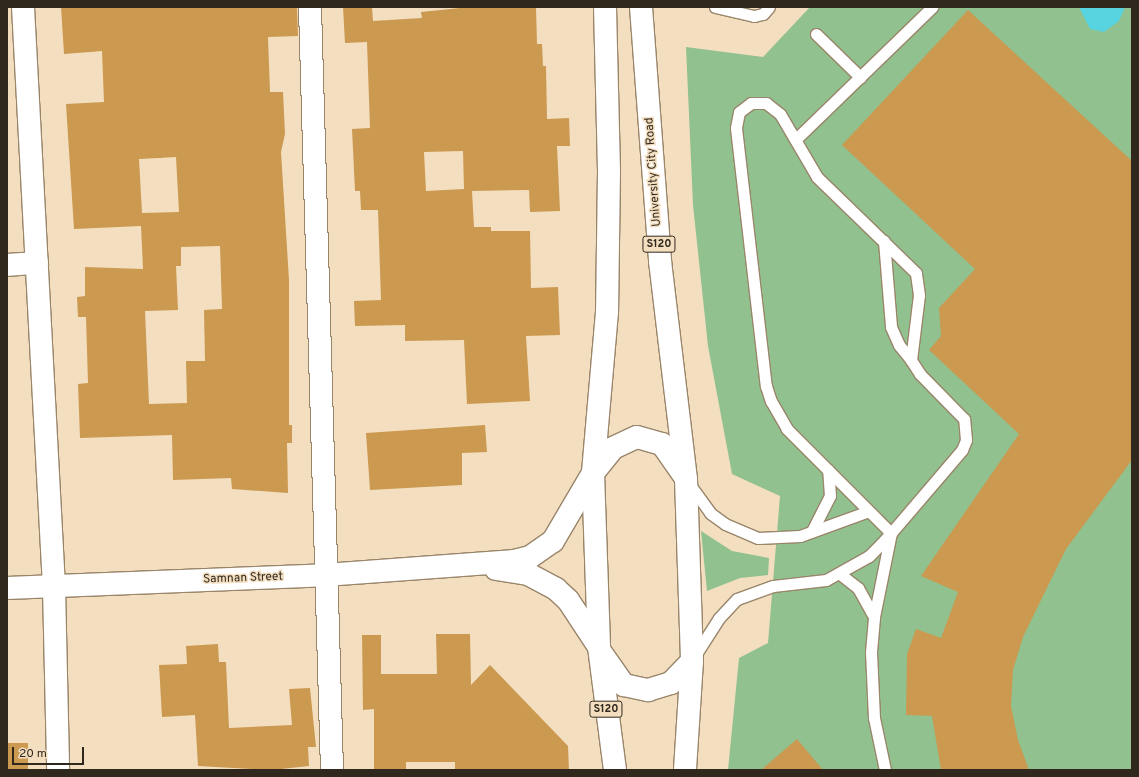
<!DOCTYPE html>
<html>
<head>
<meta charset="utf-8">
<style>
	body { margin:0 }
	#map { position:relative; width:1139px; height:777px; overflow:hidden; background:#f3dec0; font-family:Overpass,sans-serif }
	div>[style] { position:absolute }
	.green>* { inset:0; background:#91c18f }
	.water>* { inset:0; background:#58d3e0 }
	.building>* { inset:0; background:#cb994f; transform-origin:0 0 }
	.roads { filter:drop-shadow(1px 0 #99856a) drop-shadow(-1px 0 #99856a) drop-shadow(0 1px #99856a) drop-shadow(0 -1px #99856a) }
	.lane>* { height:11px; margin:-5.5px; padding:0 5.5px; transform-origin:5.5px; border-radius:5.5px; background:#fff }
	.street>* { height:22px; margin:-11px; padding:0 11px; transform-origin:11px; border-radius:11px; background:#fff }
	.primary>* { height:22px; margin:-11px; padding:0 11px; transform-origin:11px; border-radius:11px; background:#fff }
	span { translate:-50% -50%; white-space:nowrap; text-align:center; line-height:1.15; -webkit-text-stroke:3px #f3dec0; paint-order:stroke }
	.shield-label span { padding:1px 3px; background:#f3dec0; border:1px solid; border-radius:3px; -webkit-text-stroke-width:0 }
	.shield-label { font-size:11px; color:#31281d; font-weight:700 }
	.street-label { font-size:12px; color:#31281d }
	.frame { position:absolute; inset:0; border:8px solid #31281d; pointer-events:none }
	.scale { position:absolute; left:12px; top:747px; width:72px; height:18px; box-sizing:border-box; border:2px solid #31281d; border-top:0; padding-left:5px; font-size:12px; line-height:14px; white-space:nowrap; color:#31281d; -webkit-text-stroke:3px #f3dec0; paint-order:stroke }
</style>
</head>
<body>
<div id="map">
	<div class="green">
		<i style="clip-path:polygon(810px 7px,1132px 7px,1132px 770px,728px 770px,739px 658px,768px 643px,780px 496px,732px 474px,708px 346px,693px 205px,686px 47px,763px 57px)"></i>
		<i style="clip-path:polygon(701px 531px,732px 551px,769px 558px,768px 575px,740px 578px,707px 591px)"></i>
	</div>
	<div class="water">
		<i style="clip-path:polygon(1079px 7px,1125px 7px,1119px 21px,1104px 32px,1090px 29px)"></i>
	</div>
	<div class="building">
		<i style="clip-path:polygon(evenodd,61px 7px,297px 8px,298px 36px,268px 37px,270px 92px,283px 92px,285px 134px,281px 152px,289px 280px,289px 425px,292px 425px,292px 443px,287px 443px,288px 493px,232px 489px,231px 478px,173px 480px,172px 435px,80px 438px,78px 384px,88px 383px,86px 317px,78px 317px,77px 297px,85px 296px,85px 267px,143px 269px,141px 226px,74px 229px,66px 104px,104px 102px,102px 51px,64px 54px,61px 7px,176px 157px,179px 212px,142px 213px,139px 159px,176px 157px,61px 7px,220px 246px,222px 309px,204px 310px,205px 361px,186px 361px,187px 403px,149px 404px,145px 311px,178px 310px,176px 266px,181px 266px,181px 247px,220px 246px)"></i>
		<i style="clip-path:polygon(evenodd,343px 7px,372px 7px,373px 21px,422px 18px,421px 12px,470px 7px,536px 7px,537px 44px,542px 44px,543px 66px,546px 66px,547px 119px,569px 118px,570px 146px,557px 146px,560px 211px,530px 212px,529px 190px,472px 191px,474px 227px,491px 227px,491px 231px,530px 231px,531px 288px,558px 287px,560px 335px,526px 336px,530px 401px,467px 404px,464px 340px,405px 341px,405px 325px,355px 326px,354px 301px,381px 300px,378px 210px,361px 210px,360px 191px,355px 191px,352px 129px,370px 128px,367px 42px,345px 43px,343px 7px,463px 151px,464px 189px,426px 191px,424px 152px,463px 151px)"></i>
		<i style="clip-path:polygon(968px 10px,1132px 161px,1132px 460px,1066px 549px,1023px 637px,1013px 670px,1011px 706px,1018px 740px,1029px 770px,941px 770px,932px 716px,906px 715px,907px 654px,916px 629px,941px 638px,958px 592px,921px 576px,1019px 434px,929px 350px,941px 336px,939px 308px,975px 269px,842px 145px)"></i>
		<i style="clip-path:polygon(485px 425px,487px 452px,462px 453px,462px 485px,370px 490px,366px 433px)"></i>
		<i style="clip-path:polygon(436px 634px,470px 634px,471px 685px,490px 665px,568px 746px,569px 770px,455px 770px,455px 762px,406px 762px,406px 770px,374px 770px,374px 709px,363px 710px,362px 635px,381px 635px,381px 674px,437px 674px)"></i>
		<i style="clip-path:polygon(218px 644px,219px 662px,226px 662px,229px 728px,292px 725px,289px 689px,310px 688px,316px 747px,308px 747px,309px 766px,272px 770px,198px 766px,195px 715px,162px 717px,159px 665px,187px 664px,186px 646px)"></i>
		<i style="clip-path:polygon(797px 739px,823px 770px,761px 770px)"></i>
		<i style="left:7px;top:743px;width:21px;height:27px"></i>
	</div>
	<div class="roads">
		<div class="lane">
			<i style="left:715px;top:7px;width:40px;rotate:13deg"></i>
			<i style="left:754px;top:16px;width:9px;rotate:-13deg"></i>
			<i style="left:763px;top:14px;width:9px;rotate:-49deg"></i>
			<i style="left:816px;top:34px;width:62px;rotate:44.3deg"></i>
			<i style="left:796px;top:139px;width:190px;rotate:-44.1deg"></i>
			<i style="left:884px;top:241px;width:86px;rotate:85.3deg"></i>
			<i style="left:891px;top:327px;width:20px;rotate:66deg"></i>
			<i style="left:899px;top:345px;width:19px;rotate:51deg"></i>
			<i style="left:690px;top:485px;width:34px;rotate:54deg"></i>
			<i style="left:710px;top:513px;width:19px;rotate:36deg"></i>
			<i style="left:725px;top:524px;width:36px;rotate:23deg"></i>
			<i style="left:758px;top:538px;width:42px;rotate:-2.7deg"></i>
			<i style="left:800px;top:536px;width:73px;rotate:-19.9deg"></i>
			<i style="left:813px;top:529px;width:37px;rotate:-63deg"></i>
			<i style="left:830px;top:496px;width:26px;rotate:-94deg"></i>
			<i style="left:840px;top:574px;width:23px;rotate:38deg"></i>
			<i style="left:858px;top:588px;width:33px;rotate:61deg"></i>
			<i style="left:694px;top:657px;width:46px;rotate:-57.3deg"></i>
			<i style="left:719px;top:618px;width:26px;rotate:-47deg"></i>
			<i style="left:737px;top:599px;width:38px;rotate:-20deg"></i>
			<i style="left:773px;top:586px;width:53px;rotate:-6.5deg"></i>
			<i style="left:826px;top:580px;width:49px;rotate:-29.2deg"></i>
			<i style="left:869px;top:556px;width:17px;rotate:-45deg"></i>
			<i style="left:881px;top:544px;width:15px;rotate:-48deg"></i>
			<i style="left:891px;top:533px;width:109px;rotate:-49.5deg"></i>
			<i style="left:962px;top:450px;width:11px;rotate:-68deg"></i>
			<i style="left:966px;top:440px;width:21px;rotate:-95deg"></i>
			<i style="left:964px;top:419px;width:63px;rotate:-134.4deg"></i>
			<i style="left:920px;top:374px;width:17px;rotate:-123deg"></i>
			<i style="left:911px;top:360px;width:65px;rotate:-83deg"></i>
			<i style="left:919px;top:295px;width:22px;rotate:-98deg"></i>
			<i style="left:916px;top:273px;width:138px;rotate:-135.9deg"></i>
			<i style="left:817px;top:177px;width:73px;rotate:-120.4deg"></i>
			<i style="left:780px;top:114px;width:18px;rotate:-142deg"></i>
			<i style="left:766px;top:103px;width:15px;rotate:180deg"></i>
			<i style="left:751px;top:103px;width:15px;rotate:143deg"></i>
			<i style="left:739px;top:112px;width:16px;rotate:101deg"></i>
			<i style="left:736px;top:128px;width:260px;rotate:83.4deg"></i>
			<i style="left:766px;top:386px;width:16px;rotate:72deg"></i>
			<i style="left:771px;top:401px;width:32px;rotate:60deg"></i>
			<i style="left:787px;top:429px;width:147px;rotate:45deg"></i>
			<i style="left:885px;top:770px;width:53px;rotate:-101.9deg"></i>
			<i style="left:874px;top:718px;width:66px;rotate:-92.6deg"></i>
			<i style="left:871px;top:652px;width:35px;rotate:-85deg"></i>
			<i style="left:874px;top:617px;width:86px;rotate:-78.6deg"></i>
		</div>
		<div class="street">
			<i style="left:23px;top:7px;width:581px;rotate:86.94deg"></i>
			<i style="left:54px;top:587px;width:183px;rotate:88.7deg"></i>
			<i style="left:310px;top:7px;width:763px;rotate:88.35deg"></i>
			<i style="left:7px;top:265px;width:30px;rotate:-4deg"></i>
			<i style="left:496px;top:569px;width:32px;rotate:9deg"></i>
			<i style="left:528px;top:574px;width:32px;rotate:28deg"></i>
			<i style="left:556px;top:589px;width:16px;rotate:43deg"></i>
			<i style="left:568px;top:600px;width:56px;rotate:56.6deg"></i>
			<i style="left:7px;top:588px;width:318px;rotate:-2.3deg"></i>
			<i style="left:325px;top:575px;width:190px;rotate:-4.2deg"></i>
			<i style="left:514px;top:561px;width:16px;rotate:-14deg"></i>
			<i style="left:530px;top:557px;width:28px;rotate:-35deg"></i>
			<i style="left:553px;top:541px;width:79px;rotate:-59.5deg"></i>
		</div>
		<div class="primary">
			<i style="left:605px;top:7px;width:164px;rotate:88.6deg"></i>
			<i style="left:609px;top:171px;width:141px;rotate:90.8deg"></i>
			<i style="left:607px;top:312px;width:162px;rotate:95deg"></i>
			<i style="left:593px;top:473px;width:174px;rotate:88deg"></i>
			<i style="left:599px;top:647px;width:124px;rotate:82.6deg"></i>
			<i style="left:641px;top:7px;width:255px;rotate:85.7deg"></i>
			<i style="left:660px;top:261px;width:220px;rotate:83.2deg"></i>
			<i style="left:686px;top:479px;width:182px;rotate:88.1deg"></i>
			<i style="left:692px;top:661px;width:109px;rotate:93.7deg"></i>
			<i style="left:593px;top:473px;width:32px;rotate:-51deg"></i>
			<i style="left:613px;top:448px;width:26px;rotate:-25deg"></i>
			<i style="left:637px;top:437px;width:26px;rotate:16deg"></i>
			<i style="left:662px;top:444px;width:38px;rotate:55deg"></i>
			<i style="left:602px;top:654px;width:38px;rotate:55deg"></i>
			<i style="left:624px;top:685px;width:25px;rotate:12deg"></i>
			<i style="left:648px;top:690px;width:24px;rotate:-17deg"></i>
			<i style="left:671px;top:683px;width:30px;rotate:-46deg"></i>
		</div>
	</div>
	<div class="shield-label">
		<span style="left:659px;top:244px">S120</span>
		<span style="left:606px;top:709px">S120</span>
	</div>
	<div class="street-label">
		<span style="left:654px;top:172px;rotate:-94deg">University City Road</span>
		<span style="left:243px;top:579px;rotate:-2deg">Samnan Street</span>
	</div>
	<div class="frame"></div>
	<div class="scale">20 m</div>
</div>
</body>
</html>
